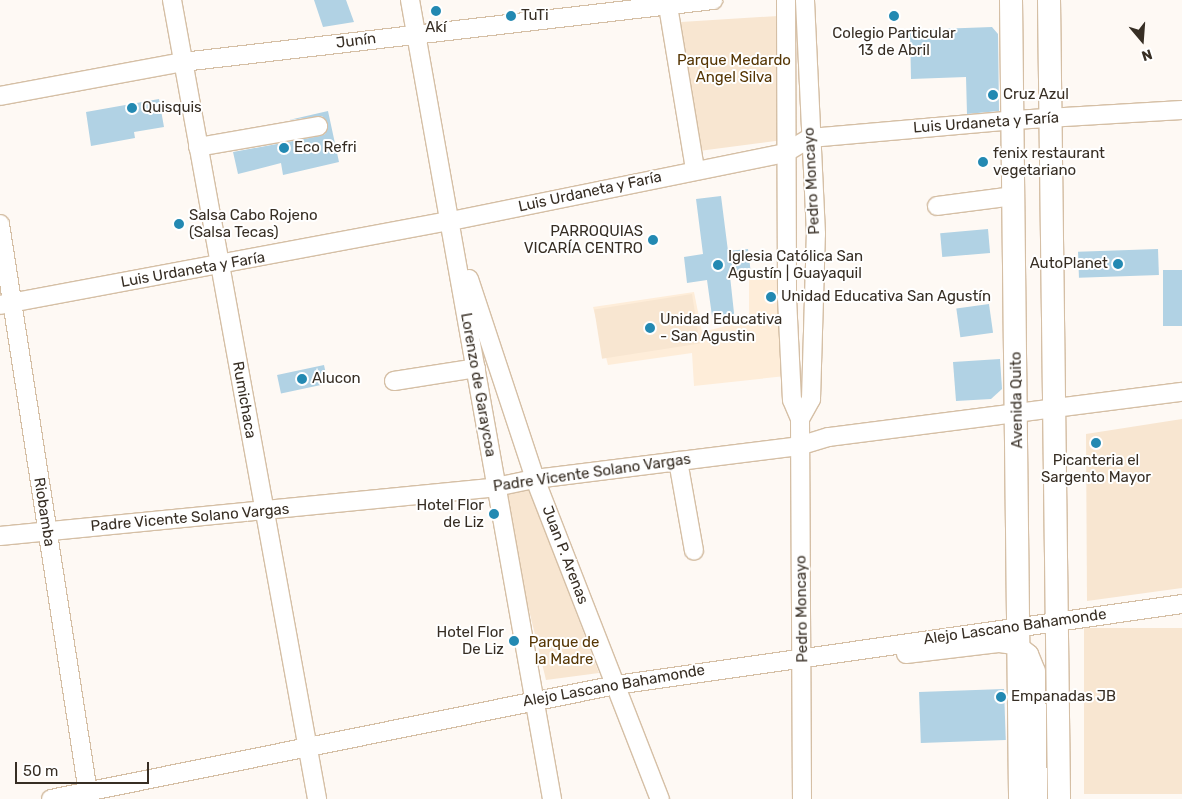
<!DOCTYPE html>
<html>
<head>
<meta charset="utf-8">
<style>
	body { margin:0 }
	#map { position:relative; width:1182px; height:799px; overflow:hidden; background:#fef9f4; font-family:Rubik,sans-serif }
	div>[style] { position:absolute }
	.built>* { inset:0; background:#feedd9 }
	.green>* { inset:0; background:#f8e6d1; transform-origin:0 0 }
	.building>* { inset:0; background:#b1d2e4; transform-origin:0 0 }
	.roads { filter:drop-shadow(1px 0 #d5bfa5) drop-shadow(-1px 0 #d5bfa5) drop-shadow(0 1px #d5bfa5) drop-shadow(0 -1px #d5bfa5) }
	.minor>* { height:18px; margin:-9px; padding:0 9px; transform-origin:9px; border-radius:9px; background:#fff }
	.major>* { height:22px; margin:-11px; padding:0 11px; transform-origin:11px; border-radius:11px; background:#fff }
	.dots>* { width:14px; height:14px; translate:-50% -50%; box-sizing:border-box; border:2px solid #fff; border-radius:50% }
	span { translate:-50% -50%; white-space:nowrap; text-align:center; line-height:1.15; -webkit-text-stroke:4px #fff; paint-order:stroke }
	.poi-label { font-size:15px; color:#372e24 }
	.left { translate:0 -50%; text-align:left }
	.right { translate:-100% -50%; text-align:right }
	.street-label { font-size:15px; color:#372e24 }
	.park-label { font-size:15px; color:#553503 }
	.north { position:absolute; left:1117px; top:15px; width:50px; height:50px; -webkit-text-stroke:4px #fff; paint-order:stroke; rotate:162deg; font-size:14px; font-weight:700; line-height:20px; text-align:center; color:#372e24 }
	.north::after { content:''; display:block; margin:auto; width:18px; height:22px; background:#372e24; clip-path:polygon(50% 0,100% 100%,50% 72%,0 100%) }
	.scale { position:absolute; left:15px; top:762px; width:134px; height:22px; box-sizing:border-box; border:2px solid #372e24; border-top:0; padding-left:6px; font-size:15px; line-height:18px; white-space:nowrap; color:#372e24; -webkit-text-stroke:4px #fff; paint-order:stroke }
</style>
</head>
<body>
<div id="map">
	<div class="built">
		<i style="clip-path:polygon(780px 270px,786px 376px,694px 386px,692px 353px,608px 365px,593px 307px,694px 292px,702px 332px,738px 323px,749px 317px,749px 276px)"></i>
	</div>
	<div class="green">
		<i style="clip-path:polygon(778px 16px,783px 140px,699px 151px,681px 22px)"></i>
		<i style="left:692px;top:294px;width:50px;height:99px;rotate:81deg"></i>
		<i style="clip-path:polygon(1182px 419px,1182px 588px,1087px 601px,1086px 434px)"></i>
		<i style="clip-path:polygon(529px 489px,599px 673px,546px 680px,501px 495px)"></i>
		<i style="left:1182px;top:628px;width:166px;height:98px;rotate:90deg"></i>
	</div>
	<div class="building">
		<i style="clip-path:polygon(314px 0,346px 0,354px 22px,323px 27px)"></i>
		<i style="clip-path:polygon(992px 27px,998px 34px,999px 111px,967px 114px,966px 77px,911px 79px,910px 30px)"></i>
		<i style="clip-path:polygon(159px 99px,164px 127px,134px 132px,135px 138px,91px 146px,86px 112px)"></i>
		<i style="clip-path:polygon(328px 111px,339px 162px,283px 175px,281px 163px,238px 174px,233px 152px,320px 136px,325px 134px,328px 125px,322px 116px,289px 120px)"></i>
		<i style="clip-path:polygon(721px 196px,728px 251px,748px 249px,751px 274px,730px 276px,734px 313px,732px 321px,720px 326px,712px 316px,707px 280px,687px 283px,684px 257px,703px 254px,696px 199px)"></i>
		<i style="left:988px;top:229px;width:24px;height:48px;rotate:85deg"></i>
		<i style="left:1158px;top:249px;width:26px;height:80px;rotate:88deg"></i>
		<i style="left:1182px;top:270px;width:56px;height:19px;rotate:90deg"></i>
		<i style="left:989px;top:304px;width:29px;height:33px;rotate:82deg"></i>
		<i style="clip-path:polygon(1000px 359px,1002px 389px,991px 399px,956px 401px,953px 362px)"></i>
		<i style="left:324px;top:365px;width:19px;height:48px;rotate:78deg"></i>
		<i style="left:1004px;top:689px;width:51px;height:85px;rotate:88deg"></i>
	</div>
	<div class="roads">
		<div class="minor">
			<i style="left:172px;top:0;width:812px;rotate:79.71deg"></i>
			<i style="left:410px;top:0;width:812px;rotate:79.92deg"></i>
			<i style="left:667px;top:0;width:172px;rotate:80.6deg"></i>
			<i style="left:786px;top:0;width:298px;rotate:89.8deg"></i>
			<i style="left:787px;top:298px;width:102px;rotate:87.2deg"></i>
			<i style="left:792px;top:400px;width:21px;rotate:67deg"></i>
			<i style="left:800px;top:419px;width:380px;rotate:89.7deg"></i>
			<i style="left:0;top:96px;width:186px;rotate:-10.5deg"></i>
			<i style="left:183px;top:62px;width:534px;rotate:-6.67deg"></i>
			<i style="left:198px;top:147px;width:122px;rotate:-9.9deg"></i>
			<i style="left:937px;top:206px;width:78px;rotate:-7.4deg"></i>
			<i style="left:0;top:224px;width:582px;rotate:81.2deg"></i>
			<i style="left:469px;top:279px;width:211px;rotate:71.7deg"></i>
			<i style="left:535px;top:479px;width:344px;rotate:68.7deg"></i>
			<i style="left:0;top:305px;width:459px;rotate:-10.6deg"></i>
			<i style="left:451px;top:221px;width:341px;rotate:-11.5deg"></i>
			<i style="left:785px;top:153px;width:29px;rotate:-31deg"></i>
			<i style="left:810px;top:138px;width:205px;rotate:-5deg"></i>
			<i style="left:1014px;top:120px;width:168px;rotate:-3.4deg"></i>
			<i style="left:394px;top:381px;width:83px;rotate:-9deg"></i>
			<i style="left:800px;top:419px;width:23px;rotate:-61deg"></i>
			<i style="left:811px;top:399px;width:165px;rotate:-88.3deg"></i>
			<i style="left:816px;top:234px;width:234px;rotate:-92.7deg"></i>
			<i style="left:678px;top:461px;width:91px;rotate:79.9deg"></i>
			<i style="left:0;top:536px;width:498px;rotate:-5.6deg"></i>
			<i style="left:496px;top:487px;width:40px;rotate:-12deg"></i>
			<i style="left:535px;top:479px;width:266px;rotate:-7.1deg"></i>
			<i style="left:799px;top:446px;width:31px;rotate:-17deg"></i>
			<i style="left:829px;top:437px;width:356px;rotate:-7.3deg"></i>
			<i style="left:906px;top:654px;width:95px;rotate:-6.7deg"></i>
			<i style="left:1000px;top:643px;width:19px;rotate:9deg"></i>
			<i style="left:1019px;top:646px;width:13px;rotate:39deg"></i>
			<i style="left:1029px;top:654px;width:18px;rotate:68deg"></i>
			<i style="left:1036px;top:671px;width:128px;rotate:89.1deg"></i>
			<i style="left:51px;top:799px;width:576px;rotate:-11.41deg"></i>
			<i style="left:616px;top:685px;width:572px;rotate:-8.14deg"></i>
		</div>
		<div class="major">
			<i style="left:1011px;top:0;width:799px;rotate:89.35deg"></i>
			<i style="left:1049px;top:0;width:799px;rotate:89.28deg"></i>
		</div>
	</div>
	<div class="dots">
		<i style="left:436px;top:11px;background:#2389b2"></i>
		<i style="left:511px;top:16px;background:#2389b2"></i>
		<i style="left:894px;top:16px;background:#2389b2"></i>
		<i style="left:993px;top:95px;background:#2389b2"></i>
		<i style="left:132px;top:108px;background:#2389b2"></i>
		<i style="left:284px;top:148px;background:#2389b2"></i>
		<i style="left:983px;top:162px;background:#2389b2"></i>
		<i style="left:179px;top:224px;background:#2389b2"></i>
		<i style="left:653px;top:240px;background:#2389b2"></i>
		<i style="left:1118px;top:264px;background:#2389b2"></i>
		<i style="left:718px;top:265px;background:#2389b2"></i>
		<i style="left:771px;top:297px;background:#2389b2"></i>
		<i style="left:650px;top:328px;background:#2389b2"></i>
		<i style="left:302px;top:379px;background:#2389b2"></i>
		<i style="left:1096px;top:443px;background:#2389b2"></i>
		<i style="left:494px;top:514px;background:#2389b2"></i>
		<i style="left:514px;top:641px;background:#2389b2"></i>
		<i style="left:1001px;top:697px;background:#2389b2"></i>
	</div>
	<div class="poi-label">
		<span class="left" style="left:521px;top:16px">TuTi</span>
		<span style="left:436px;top:28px">Akí</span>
		<span style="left:894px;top:42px">Colegio Particular<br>13 de Abril</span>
		<span class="left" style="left:1003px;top:95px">Cruz Azul</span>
		<span class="left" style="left:142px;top:108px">Quisquis</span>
		<span class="left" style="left:294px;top:148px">Eco Refri</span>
		<span class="left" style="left:993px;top:162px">fenix restaurant<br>vegetariano</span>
		<span class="left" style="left:189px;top:224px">Salsa Cabo Rojeno<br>(Salsa Tecas)</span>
		<span class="right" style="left:643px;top:240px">PARROQUIAS<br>VICARÍA CENTRO</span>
		<span class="left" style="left:728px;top:265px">Iglesia Católica San<br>Agustín | Guayaquil</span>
		<span class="right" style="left:1108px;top:264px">AutoPlanet</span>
		<span class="left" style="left:781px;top:297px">Unidad Educativa San Agustín</span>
		<span class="left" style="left:660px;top:328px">Unidad Educativa<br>- San Agustin</span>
		<span class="left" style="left:312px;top:379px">Alucon</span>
		<span style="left:1096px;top:469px">Picanteria el<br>Sargento Mayor</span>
		<span class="right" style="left:484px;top:514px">Hotel Flor<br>de Liz</span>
		<span class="right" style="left:504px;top:641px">Hotel Flor<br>De Liz</span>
		<span class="left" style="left:1011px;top:697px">Empanadas JB</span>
	</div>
	<div class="street-label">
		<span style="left:356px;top:41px;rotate:-7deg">Junín</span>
		<span style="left:986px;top:123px;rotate:-4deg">Luis Urdaneta y Faría</span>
		<span style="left:812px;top:181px;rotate:-93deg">Pedro Moncayo</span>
		<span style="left:590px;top:192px;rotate:-12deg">Luis Urdaneta y Faría</span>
		<span style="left:193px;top:270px;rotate:-10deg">Luis Urdaneta y Faría</span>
		<span style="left:478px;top:385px;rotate:80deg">Lorenzo de Garaycoa</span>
		<span style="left:244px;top:400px;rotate:80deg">Rumichaca</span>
		<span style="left:1017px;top:400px;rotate:-91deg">Avenida Quito</span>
		<span style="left:592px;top:473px;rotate:-8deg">Padre Vicente Solano Vargas</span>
		<span style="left:44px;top:512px;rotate:81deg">Riobamba</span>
		<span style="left:190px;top:518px;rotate:-5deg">Padre Vicente Solano Vargas</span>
		<span style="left:565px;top:555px;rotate:69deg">Juan P. Arenas</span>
		<span style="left:802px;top:609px;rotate:-91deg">Pedro Moncayo</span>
		<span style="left:1015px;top:627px;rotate:-8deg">Alejo Lascano Bahamonde</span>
		<span style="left:614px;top:686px;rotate:-10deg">Alejo Lascano Bahamonde</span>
	</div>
	<div class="park-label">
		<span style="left:734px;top:69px">Parque Medardo<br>Angel Silva</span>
		<span style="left:564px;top:651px">Parque de<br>la Madre</span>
	</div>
	<div class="north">N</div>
	<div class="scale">50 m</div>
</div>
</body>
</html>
